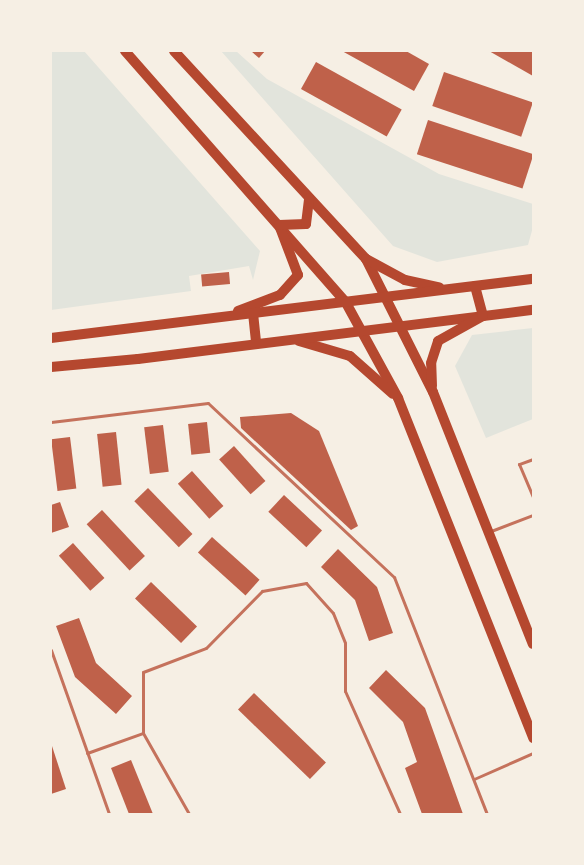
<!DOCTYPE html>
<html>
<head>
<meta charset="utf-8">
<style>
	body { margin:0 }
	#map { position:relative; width:584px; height:865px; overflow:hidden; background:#f6efe4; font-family:"Archivo Narrow",sans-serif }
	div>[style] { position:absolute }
	.green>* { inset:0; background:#e2e4dc }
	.building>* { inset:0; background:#bf614a; transform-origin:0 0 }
	.service>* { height:3px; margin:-1.5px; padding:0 1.5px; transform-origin:1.5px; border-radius:1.5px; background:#c5725c }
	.primary>* { height:10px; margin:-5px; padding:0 5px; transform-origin:5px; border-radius:5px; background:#b5482f }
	span { translate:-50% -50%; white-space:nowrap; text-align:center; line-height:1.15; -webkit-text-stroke:4px #f6efe4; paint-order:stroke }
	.frame { position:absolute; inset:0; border:52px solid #f6efe4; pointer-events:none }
</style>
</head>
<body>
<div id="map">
	<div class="green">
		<i style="clip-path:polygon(51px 51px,84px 51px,260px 251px,253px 280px,249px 266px,189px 276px,191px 291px,51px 310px)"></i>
		<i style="clip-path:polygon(221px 51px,236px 51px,267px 79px,439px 174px,533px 204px,533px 227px,528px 245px,437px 262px,393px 246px)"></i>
		<i style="clip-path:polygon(533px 328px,533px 419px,486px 438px,455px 366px,472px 335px)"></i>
	</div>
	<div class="building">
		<i style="clip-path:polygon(251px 51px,265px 51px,259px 58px)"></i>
		<i style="clip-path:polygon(342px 51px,406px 51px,429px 64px,414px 91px)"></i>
		<i style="clip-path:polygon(489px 51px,533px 51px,533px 76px)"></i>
		<i style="left:316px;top:62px;width:98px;height:31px;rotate:29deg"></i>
		<i style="left:444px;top:72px;width:94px;height:36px;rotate:19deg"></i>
		<i style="left:428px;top:120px;width:111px;height:36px;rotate:18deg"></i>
		<i style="left:229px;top:272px;width:12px;height:28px;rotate:85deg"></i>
		<i style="clip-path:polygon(291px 413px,319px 431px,358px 526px,351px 530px,241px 428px,240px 417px)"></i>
		<i style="left:207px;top:422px;width:31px;height:19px;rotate:84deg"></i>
		<i style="left:163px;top:425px;width:47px;height:19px;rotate:83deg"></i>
		<i style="left:116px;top:432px;width:53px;height:19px;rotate:84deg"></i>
		<i style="left:70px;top:437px;width:52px;height:19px;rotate:83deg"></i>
		<i style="left:234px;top:446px;width:47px;height:20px;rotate:48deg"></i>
		<i style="left:192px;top:471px;width:47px;height:19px;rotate:48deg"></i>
		<i style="left:148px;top:488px;width:64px;height:19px;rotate:46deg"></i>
		<i style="left:284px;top:495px;width:52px;height:23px;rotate:43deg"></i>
		<i style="clip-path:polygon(60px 502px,69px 527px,51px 533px,51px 505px)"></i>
		<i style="left:102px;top:510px;width:63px;height:21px;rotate:47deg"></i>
		<i style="left:212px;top:537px;width:64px;height:21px;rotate:42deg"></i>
		<i style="left:73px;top:543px;width:47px;height:19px;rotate:48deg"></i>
		<i style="clip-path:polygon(338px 549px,377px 587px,393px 633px,369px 641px,355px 600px,321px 567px)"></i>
		<i style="left:151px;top:582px;width:64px;height:23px;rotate:44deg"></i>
		<i style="clip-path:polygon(79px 618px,96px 663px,132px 696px,116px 714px,75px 677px,56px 626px)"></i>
		<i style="clip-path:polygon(386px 670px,425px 708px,463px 814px,422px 814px,405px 768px,417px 762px,403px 722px,369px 688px)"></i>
		<i style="left:254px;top:693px;width:100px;height:23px;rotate:44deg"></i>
		<i style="clip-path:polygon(52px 746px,66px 789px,51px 794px,51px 747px)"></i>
		<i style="clip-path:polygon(131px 760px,153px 814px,129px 814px,111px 768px)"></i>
	</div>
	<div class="service">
		<i style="left:51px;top:422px;width:158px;rotate:-6.9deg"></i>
		<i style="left:208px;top:403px;width:255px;rotate:43.1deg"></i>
		<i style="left:394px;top:577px;width:255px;rotate:68.6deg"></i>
		<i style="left:533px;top:459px;width:15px;rotate:160deg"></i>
		<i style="left:519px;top:464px;width:36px;rotate:67deg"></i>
		<i style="left:491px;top:531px;width:45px;rotate:-20.9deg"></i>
		<i style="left:51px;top:650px;width:174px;rotate:70.5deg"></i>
		<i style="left:143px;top:733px;width:61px;rotate:-90deg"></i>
		<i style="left:143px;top:672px;width:67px;rotate:-20.9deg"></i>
		<i style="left:206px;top:648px;width:80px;rotate:-45.5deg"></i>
		<i style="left:262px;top:591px;width:45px;rotate:-10.3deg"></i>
		<i style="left:306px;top:583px;width:40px;rotate:48deg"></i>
		<i style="left:333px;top:613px;width:32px;rotate:68deg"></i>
		<i style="left:345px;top:643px;width:48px;rotate:90deg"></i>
		<i style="left:345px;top:691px;width:135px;rotate:65.9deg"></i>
		<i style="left:87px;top:753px;width:59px;rotate:-19.7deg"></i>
		<i style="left:143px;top:733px;width:93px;rotate:60.4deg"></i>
		<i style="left:474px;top:779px;width:64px;rotate:-23.8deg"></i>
	</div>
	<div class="primary">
		<i style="left:125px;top:51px;width:333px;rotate:48.7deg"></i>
		<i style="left:345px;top:301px;width:111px;rotate:61.3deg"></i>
		<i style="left:398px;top:398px;width:366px;rotate:68.3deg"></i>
		<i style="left:174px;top:51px;width:283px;rotate:47.3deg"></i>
		<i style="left:366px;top:259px;width:149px;rotate:63.3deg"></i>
		<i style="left:433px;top:392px;width:271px;rotate:68.4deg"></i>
		<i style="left:366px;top:259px;width:44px;rotate:28.3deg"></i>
		<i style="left:405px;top:280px;width:35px;rotate:12deg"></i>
		<i style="left:238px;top:311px;width:45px;rotate:-20.9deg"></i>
		<i style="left:280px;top:295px;width:27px;rotate:-48deg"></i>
		<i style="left:298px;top:275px;width:53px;rotate:-110.8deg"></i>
		<i style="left:279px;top:225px;width:27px;rotate:-2deg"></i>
		<i style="left:306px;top:224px;width:26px;rotate:-83deg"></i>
		<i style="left:253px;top:313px;width:31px;rotate:84deg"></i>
		<i style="left:51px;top:338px;width:486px;rotate:-7deg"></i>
		<i style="left:299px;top:341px;width:53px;rotate:16.4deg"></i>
		<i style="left:350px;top:356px;width:57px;rotate:41.5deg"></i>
		<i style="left:51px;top:367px;width:87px;rotate:-5.3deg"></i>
		<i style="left:138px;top:359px;width:398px;rotate:-7.1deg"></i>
		<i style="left:432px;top:386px;width:23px;rotate:-92deg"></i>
		<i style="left:431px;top:363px;width:23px;rotate:-72deg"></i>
		<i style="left:438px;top:341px;width:51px;rotate:-29.1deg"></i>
		<i style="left:483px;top:316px;width:31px;rotate:-105deg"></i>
	</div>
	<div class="frame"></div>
</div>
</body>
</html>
